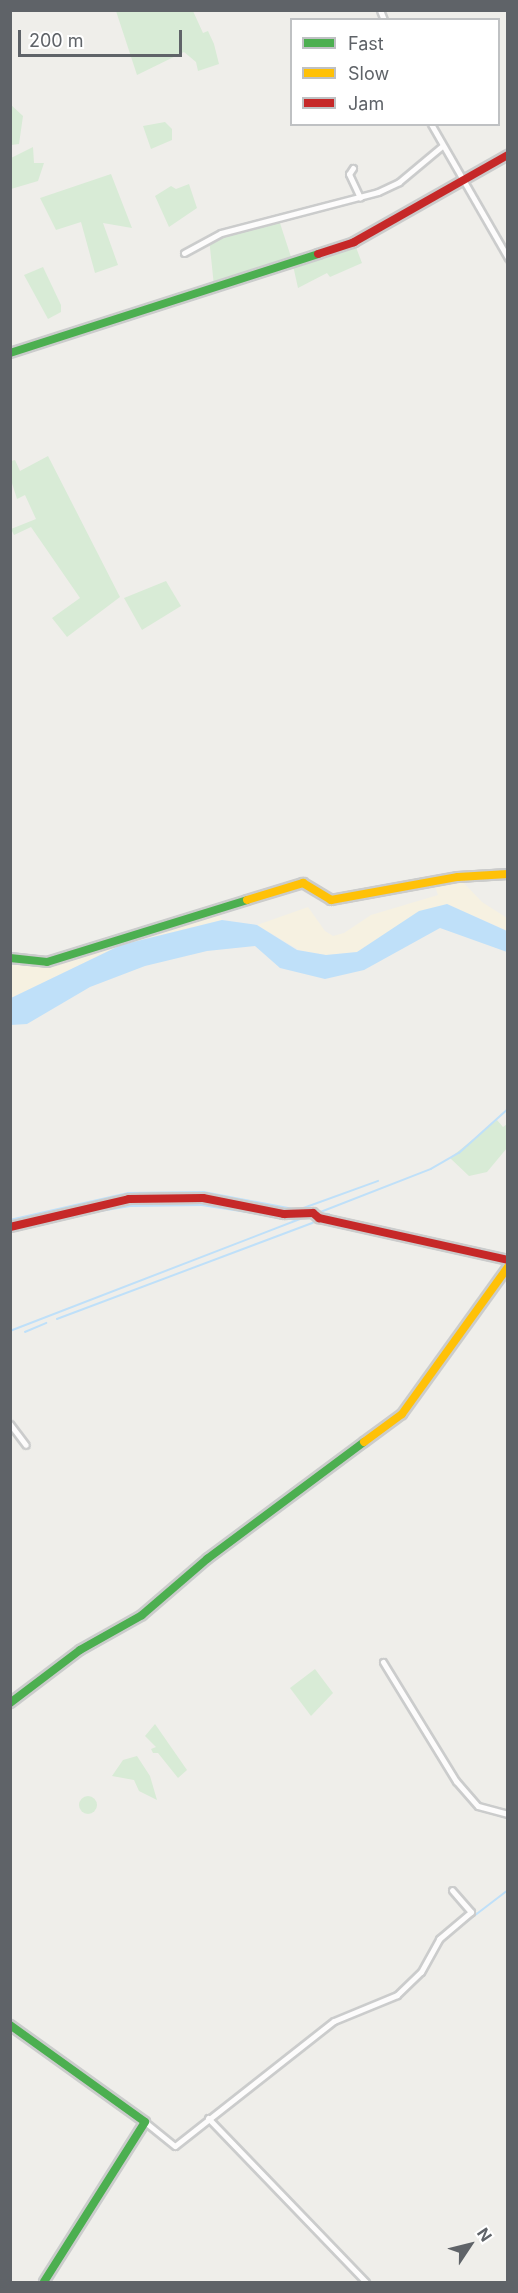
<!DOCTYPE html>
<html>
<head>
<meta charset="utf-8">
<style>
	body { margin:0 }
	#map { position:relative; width:518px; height:2293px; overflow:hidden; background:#efeeea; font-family:Inter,sans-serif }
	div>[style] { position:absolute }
	.green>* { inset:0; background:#d8ebd6 }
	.round { border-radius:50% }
	.sand>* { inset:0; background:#f6f1e1 }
	.water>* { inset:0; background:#bfe0f9 }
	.stream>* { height:1.5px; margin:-0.75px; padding:0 0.75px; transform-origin:0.75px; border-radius:0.75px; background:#bfe0f9 }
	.roads { filter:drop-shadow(2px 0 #cbcccc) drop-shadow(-2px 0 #cbcccc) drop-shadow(0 2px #cbcccc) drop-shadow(0 -2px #cbcccc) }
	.street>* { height:5px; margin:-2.5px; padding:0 2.5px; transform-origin:2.5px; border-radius:2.5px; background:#fdfcfc }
	.fast>* { height:8px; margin:-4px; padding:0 4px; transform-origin:4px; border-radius:4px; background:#4caf50 }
	.slow>* { height:8px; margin:-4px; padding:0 4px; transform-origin:4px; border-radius:4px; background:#ffc107 }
	.jam>* { height:8px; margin:-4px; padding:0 4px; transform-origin:4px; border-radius:4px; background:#c62828 }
	span { translate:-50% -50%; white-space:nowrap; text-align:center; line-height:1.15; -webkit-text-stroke:4.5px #fff; paint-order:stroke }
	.frame { position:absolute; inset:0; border:12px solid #5f6368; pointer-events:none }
	.legend { position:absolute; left:290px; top:18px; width:210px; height:108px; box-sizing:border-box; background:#fff; border:2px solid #bfc1c3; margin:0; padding:8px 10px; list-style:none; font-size:18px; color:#5f6368 }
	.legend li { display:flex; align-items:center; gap:12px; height:30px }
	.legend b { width:30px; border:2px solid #bfc1c3 }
	.north { position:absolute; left:440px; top:2215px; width:60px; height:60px; -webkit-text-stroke:4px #fff; paint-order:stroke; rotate:55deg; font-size:16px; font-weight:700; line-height:24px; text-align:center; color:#5f6368 }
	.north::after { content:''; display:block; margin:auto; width:21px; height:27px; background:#5f6368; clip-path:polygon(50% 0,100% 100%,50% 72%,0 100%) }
	.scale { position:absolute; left:18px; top:30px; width:164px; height:27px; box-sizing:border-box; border:3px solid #5f6368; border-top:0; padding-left:8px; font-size:18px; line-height:21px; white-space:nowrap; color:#5f6368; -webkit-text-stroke:4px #fff; paint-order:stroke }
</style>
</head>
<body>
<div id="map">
	<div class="green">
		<i style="clip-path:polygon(116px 11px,193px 11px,203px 33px,208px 31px,214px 44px,219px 64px,198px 71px,196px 62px,184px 52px,137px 75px)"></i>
		<i style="clip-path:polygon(10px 104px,23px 116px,19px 144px,11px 145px)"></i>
		<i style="clip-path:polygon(165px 122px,172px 129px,172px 140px,151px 149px,143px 126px)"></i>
		<i style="clip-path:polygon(33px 147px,34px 163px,44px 163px,38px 181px,11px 189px,11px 158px)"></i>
		<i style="clip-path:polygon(111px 174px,132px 228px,103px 223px,118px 265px,95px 273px,81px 222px,56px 230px,40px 198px)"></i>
		<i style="clip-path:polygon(189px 184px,197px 208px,169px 227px,155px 196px,171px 186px,176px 189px)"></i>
		<i style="clip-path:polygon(279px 220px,292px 260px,354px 242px,362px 263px,330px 277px,327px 273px,298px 288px,292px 261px,214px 286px,209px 238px)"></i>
		<i style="clip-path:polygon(43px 267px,61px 305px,61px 312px,48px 319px,24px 275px)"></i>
		<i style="clip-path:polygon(48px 456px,120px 597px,67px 637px,52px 618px,80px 598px,31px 527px,14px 535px,11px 529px,36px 519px,25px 495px,17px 499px,11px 480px,11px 461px,15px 460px,20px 471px)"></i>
		<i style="clip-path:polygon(166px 581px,181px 606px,142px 630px,124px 598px)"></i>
		<i style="clip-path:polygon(497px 1120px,503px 1127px,507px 1124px,507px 1148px,487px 1172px,469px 1176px,450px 1158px)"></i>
		<i style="clip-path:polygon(315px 1669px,333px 1693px,311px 1716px,290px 1688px)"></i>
		<i style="clip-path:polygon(155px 1724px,187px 1770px,178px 1778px,158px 1753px,153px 1753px,151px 1749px,156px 1747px,145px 1736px)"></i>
		<i style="clip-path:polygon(137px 1756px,150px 1776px,157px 1800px,139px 1791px,134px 1780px,112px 1776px,123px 1760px)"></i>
		<i class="round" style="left:79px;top:1796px;width:18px;height:18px"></i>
	</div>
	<div class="sand">
		<i style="clip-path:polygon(458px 877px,482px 902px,507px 918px,508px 931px,447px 904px,357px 952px,326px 955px,299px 950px,257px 925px,308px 907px,325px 931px,333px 936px,344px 933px,371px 915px,438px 895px,433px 881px)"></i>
		<i style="clip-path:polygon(216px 910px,222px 920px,121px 945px,11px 998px,11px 958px,47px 962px)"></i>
	</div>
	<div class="water">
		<i style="clip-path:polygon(447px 904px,507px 931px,507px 952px,440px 928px,364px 970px,325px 979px,280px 968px,255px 946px,207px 951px,145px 966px,90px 987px,27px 1024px,11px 1025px,11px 998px,121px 945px,222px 920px,257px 925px,297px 950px,326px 955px,357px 952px,419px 911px)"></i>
	</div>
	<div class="stream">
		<i style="left:10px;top:358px;width:361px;rotate:-17.9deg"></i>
		<i style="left:353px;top:247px;width:29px;rotate:-29deg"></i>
		<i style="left:318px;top:1213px;width:121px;rotate:-21.3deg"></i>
		<i style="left:431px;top:1169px;width:32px;rotate:-30deg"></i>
		<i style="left:459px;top:1153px;width:66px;rotate:-41.9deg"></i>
		<i style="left:318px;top:1213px;width:11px;rotate:5deg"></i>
		<i style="left:82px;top:1214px;width:50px;rotate:-9.3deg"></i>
		<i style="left:131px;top:1206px;width:71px;rotate:-0.8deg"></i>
		<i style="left:202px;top:1205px;width:96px;rotate:9deg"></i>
		<i style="left:10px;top:1220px;width:121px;rotate:-12.9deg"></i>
		<i style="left:128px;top:1193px;width:76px;rotate:-0.8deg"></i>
		<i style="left:204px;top:1192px;width:96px;rotate:10.8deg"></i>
		<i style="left:298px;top:1210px;width:85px;rotate:-19.9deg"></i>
		<i style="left:10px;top:1232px;width:24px;rotate:-17deg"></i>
		<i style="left:57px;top:1319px;width:273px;rotate:-20.6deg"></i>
		<i style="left:10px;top:1331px;width:316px;rotate:-21.1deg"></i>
		<i style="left:25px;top:1332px;width:23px;rotate:-23deg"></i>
		<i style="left:427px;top:1967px;width:33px;rotate:-59deg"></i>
		<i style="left:444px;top:1939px;width:81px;rotate:-37.4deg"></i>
	</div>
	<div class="roads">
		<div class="street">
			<i style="left:380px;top:10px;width:11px;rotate:68deg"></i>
			<i style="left:431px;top:124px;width:155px;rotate:60.1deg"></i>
			<i style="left:353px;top:168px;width:7px;rotate:124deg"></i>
			<i style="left:349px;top:174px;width:26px;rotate:65deg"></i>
			<i style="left:184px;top:253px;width:42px;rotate:-28.4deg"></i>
			<i style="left:221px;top:233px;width:162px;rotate:-14.6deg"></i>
			<i style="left:378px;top:192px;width:23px;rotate:-25deg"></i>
			<i style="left:399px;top:182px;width:55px;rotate:-39.8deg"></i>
			<i style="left:10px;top:1424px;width:26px;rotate:53deg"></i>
			<i style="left:383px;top:1662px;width:140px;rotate:58.5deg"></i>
			<i style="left:456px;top:1781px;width:33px;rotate:49deg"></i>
			<i style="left:478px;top:1806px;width:31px;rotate:15deg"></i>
			<i style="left:208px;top:2118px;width:228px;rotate:46.1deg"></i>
			<i style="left:145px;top:2122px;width:38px;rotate:39deg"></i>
			<i style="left:175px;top:2146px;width:202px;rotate:-38.2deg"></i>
			<i style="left:334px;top:2021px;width:68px;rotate:-22.4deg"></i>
			<i style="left:397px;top:1995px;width:33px;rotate:-44deg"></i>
			<i style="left:421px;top:1972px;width:38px;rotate:-61deg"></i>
			<i style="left:439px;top:1939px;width:42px;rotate:-40.2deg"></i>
			<i style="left:471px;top:1912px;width:29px;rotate:-131deg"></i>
		</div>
		<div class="fast">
			<i style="left:10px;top:353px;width:324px;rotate:-17.8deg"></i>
			<i style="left:10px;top:958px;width:37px;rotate:6deg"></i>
			<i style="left:47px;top:962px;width:209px;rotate:-17.2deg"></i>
			<i style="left:10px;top:1703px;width:88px;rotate:-37.1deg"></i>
			<i style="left:80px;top:1650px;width:71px;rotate:-29.4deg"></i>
			<i style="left:142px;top:1615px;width:86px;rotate:-40.7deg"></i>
			<i style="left:207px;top:1559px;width:196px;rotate:-36.7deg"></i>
			<i style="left:10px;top:2025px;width:166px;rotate:35.7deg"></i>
			<i style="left:145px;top:2122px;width:189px;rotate:122.3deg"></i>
		</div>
		<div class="slow">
			<i style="left:247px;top:900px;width:59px;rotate:-16.9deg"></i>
			<i style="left:303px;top:883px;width:33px;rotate:31deg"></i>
			<i style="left:331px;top:900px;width:129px;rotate:-10.3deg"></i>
			<i style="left:458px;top:877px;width:50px;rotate:-3.4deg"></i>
			<i style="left:364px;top:1442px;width:47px;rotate:-36.4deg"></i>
			<i style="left:402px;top:1414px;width:181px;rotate:-54.2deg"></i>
		</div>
		<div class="jam">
			<i style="left:318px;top:254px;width:38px;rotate:-18deg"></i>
			<i style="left:354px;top:242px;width:177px;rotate:-29.5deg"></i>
			<i style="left:10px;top:1227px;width:122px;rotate:-13.2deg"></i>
			<i style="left:129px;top:1199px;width:74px;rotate:-0.8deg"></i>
			<i style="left:203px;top:1198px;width:83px;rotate:11.2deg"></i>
			<i style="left:284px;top:1214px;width:29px;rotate:-2deg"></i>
			<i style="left:313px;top:1213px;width:8px;rotate:40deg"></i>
			<i style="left:319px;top:1218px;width:194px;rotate:12.5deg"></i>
		</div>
	</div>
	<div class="frame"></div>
	<ul class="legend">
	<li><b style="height:8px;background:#4caf50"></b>Fast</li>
	<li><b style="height:8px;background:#ffc107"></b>Slow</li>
	<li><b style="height:8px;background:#c62828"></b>Jam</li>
	</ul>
	<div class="north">N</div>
	<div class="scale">200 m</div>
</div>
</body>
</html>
